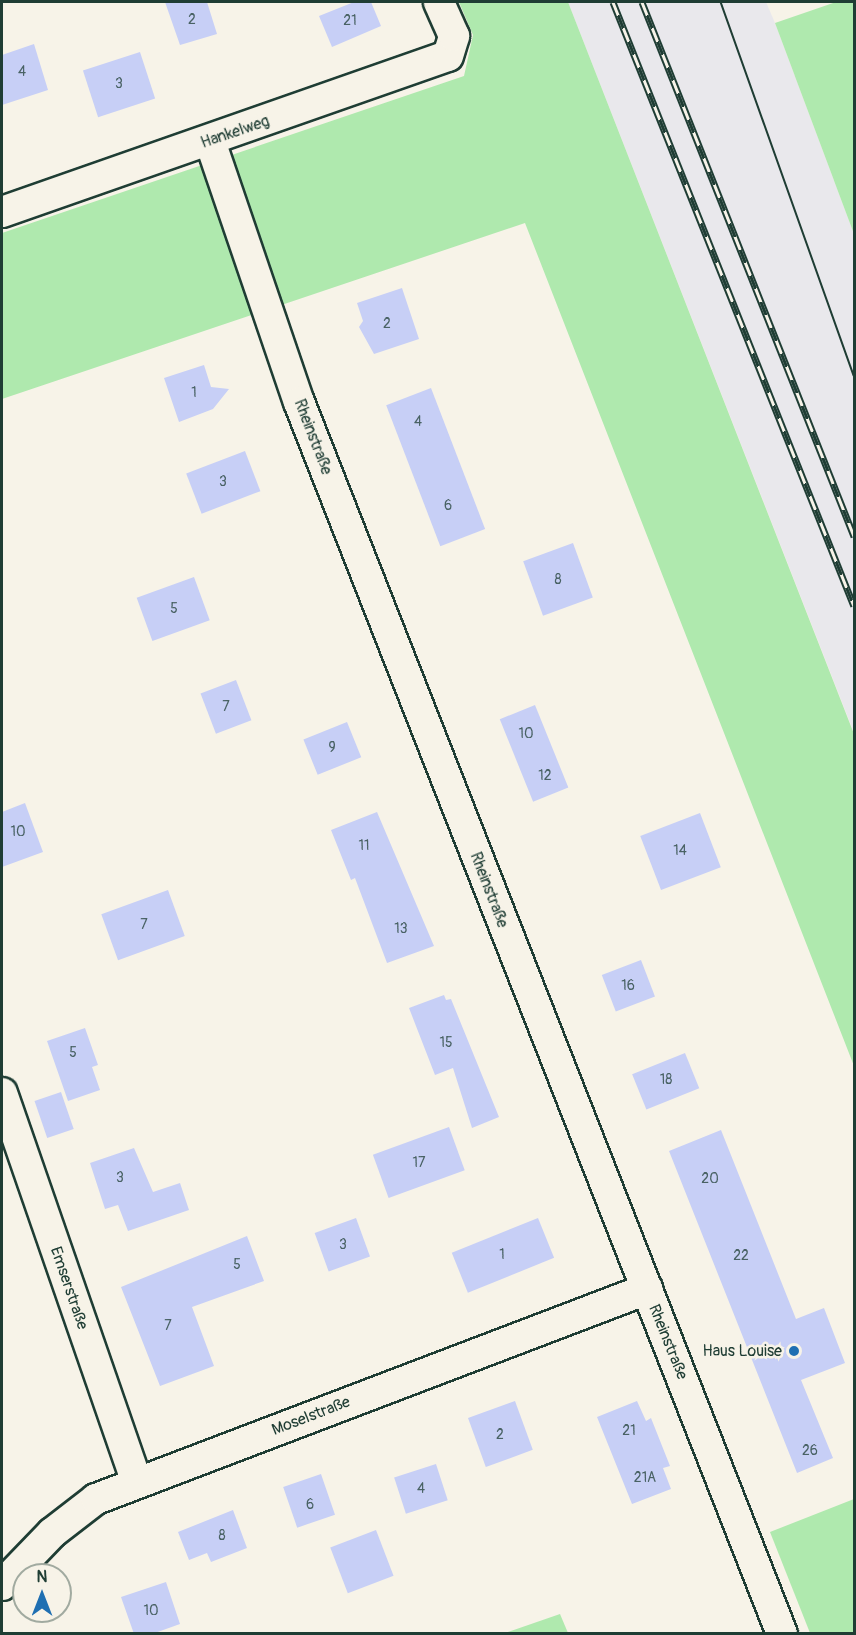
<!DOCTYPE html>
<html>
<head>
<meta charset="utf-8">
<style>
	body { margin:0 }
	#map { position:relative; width:856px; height:1635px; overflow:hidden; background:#f7f3e8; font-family:Pangolin,sans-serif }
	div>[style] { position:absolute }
	.built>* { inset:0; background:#e9e8ec }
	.green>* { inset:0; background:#afe9ae }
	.building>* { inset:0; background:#c7cff6; transform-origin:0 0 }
	.roads { filter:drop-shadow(2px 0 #1f3d34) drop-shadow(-2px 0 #1f3d34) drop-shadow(0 2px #1f3d34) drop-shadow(0 -2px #1f3d34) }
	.minor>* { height:30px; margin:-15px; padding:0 15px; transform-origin:15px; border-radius:15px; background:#f7f3e8 }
	.tram>* { height:1.5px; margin:-0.75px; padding:0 0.75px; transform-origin:0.75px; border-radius:0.75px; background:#1f3d34 }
	.rail>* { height:7px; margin-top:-3.5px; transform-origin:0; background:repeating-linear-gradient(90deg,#f7f3e8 0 14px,#1f3d34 0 28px); box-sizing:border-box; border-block:2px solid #1f3d34 }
	.dots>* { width:16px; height:16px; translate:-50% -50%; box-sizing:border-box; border:3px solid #f7f3e8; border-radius:50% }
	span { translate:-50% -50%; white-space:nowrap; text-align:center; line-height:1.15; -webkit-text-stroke:5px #f7f3e8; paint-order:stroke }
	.number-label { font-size:14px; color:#496264 }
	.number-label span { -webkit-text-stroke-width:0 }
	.street-label { font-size:16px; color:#1f3d34 }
	.poi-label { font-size:16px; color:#1f3d34 }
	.right { translate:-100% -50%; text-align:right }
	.frame { position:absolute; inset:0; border:3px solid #1f3d34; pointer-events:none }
	.north { position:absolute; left:12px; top:1563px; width:60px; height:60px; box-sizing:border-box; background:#f7f3e8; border:2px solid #a1aaa0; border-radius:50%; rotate:0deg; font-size:16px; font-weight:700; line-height:24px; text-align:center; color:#1f3d34 }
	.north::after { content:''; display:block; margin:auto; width:21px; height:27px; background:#1f6fb2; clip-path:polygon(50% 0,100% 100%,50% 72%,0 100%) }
</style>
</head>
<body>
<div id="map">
	<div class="built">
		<i style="clip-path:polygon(568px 2px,766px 2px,775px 23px,854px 234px,854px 733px)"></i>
	</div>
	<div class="green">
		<i style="clip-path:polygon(459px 2px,568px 2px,854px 734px,854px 1066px,525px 223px,2px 399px,2px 233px,464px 76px,473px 35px)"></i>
		<i style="clip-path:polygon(836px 2px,854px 2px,854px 234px,775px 23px)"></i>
		<i style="clip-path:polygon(854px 1499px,854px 1633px,810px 1633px,770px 1532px)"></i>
		<i style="clip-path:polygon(560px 1614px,568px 1633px,505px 1633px)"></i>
	</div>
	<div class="building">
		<i style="clip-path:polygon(165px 2px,207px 2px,217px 34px,180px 45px)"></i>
		<i style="clip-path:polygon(354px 2px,371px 2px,381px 26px,332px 47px,319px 16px)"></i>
		<i style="clip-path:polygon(34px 44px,48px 90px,2px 105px,2px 55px)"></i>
		<i style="left:140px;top:52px;width:49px;height:60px;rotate:72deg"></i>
		<i style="clip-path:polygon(402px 288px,419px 339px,374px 354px,359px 327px,363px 321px,357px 303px)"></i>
		<i style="clip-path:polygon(204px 365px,211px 387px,229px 389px,213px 409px,179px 422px,164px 378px)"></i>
		<i style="left:431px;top:388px;width:151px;height:48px;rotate:69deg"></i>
		<i style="left:245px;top:451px;width:43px;height:63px;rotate:69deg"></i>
		<i style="left:573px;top:543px;width:58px;height:53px;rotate:70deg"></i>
		<i style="left:194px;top:577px;width:46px;height:61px;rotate:70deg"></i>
		<i style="left:236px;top:680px;width:43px;height:38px;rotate:69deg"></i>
		<i style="left:535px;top:705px;width:89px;height:38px;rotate:68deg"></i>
		<i style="left:347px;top:722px;width:38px;height:47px;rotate:68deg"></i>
		<i style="clip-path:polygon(25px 803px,43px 852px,2px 867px,2px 812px)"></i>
		<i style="clip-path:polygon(377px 812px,434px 946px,387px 963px,355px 878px,351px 880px,331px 830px)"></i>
		<i style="left:700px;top:813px;width:58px;height:64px;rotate:69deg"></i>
		<i style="left:168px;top:890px;width:49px;height:71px;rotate:70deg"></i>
		<i style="left:641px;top:960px;width:39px;height:42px;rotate:69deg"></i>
		<i style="clip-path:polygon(444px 995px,446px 1000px,451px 999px,499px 1117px,472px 1128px,453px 1068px,435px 1075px,409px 1008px)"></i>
		<i style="clip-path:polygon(85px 1028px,98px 1065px,92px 1067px,100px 1090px,68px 1101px,47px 1041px)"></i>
		<i style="left:685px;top:1053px;width:38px;height:57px;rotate:68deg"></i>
		<i style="left:61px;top:1092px;width:39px;height:28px;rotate:71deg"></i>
		<i style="left:449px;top:1127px;width:46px;height:81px;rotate:70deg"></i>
		<i style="clip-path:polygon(721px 1130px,796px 1319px,824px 1308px,845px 1363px,801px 1380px,833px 1458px,797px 1473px,669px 1151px)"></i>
		<i style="clip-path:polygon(134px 1148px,153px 1192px,180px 1183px,189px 1210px,128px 1231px,118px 1205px,105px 1209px,90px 1163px)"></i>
		<i style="left:356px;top:1218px;width:41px;height:44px;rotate:70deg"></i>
		<i style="left:538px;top:1218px;width:43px;height:93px;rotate:68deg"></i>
		<i style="clip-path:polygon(247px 1236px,264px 1281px,192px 1307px,214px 1366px,160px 1386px,121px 1287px)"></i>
		<i style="left:515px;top:1401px;width:52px;height:50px;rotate:70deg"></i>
		<i style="clip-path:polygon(637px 1401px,646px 1421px,651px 1418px,670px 1466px,663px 1468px,671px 1489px,632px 1504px,597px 1417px)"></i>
		<i style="left:436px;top:1464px;width:38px;height:44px;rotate:72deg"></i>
		<i style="left:321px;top:1474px;width:43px;height:40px;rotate:71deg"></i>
		<i style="clip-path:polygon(233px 1510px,247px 1548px,211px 1562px,207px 1553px,189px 1560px,178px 1532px)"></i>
		<i style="left:376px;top:1530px;width:49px;height:49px;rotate:69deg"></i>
		<i style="clip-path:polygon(166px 1582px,180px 1624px,152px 1634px,134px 1634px,121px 1597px)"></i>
	</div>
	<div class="roads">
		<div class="minor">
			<i style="left:210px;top:141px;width:276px;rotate:71.2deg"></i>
			<i style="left:299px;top:402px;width:1323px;rotate:68.59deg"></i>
			<i style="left:2px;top:212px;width:472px;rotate:-19.3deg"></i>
			<i style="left:448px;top:56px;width:21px;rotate:-73deg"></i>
			<i style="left:454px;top:36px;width:37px;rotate:-114deg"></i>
			<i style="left:2px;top:1093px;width:412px;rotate:70.9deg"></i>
			<i style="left:2px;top:1585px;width:72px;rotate:-46.1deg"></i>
			<i style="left:52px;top:1533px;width:56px;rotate:-37.7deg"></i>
			<i style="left:96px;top:1499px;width:590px;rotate:-20.86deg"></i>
		</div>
	</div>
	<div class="tram">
		<i style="left:721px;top:2px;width:396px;rotate:70.4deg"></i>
	</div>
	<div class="rail">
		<i style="left:613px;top:2px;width:650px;rotate:68.25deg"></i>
		<i style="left:642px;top:2px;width:575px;rotate:68.35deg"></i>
	</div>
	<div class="dots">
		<i style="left:794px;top:1351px;background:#1f6fb2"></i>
	</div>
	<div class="number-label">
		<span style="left:192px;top:20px">2</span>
		<span style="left:350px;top:21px">21</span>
		<span style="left:22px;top:72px">4</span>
		<span style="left:119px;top:84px">3</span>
		<span style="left:387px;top:324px">2</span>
		<span style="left:194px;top:393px">1</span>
		<span style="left:418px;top:422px">4</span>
		<span style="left:223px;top:482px">3</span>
		<span style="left:448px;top:506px">6</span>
		<span style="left:558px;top:580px">8</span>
		<span style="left:174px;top:609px">5</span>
		<span style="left:226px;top:707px">7</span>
		<span style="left:526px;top:734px">10</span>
		<span style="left:332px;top:748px">9</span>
		<span style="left:545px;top:776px">12</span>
		<span style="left:18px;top:832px">10</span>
		<span style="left:364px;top:846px">11</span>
		<span style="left:680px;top:851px">14</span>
		<span style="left:144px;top:925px">7</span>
		<span style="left:401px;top:929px">13</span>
		<span style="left:628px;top:986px">16</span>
		<span style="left:446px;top:1043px">15</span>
		<span style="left:73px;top:1053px">5</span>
		<span style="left:666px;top:1080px">18</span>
		<span style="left:419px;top:1163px">17</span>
		<span style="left:120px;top:1178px">3</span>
		<span style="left:710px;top:1179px">20</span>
		<span style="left:343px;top:1245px">3</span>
		<span style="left:502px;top:1255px">1</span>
		<span style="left:741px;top:1256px">22</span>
		<span style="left:237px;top:1265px">5</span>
		<span style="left:168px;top:1326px">7</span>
		<span style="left:629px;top:1431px">21</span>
		<span style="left:500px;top:1435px">2</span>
		<span style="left:810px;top:1451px">26</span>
		<span style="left:645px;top:1478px">21A</span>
		<span style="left:421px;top:1489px">4</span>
		<span style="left:310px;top:1505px">6</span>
		<span style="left:222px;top:1536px">8</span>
		<span style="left:151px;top:1611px">10</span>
	</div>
	<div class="street-label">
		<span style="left:235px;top:132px;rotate:-19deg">Hankelweg</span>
		<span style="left:313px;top:437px;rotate:69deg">Rheinstraße</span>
		<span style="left:489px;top:890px;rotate:69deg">Rheinstraße</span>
		<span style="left:69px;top:1288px;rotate:71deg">Emserstraße</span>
		<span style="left:668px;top:1342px;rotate:68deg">Rheinstraße</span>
		<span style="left:311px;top:1416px;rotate:-21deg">Moselstraße</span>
	</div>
	<div class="poi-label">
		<span class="right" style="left:782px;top:1351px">Haus Louise</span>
	</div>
	<div class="frame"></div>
	<div class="north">N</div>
</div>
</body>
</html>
